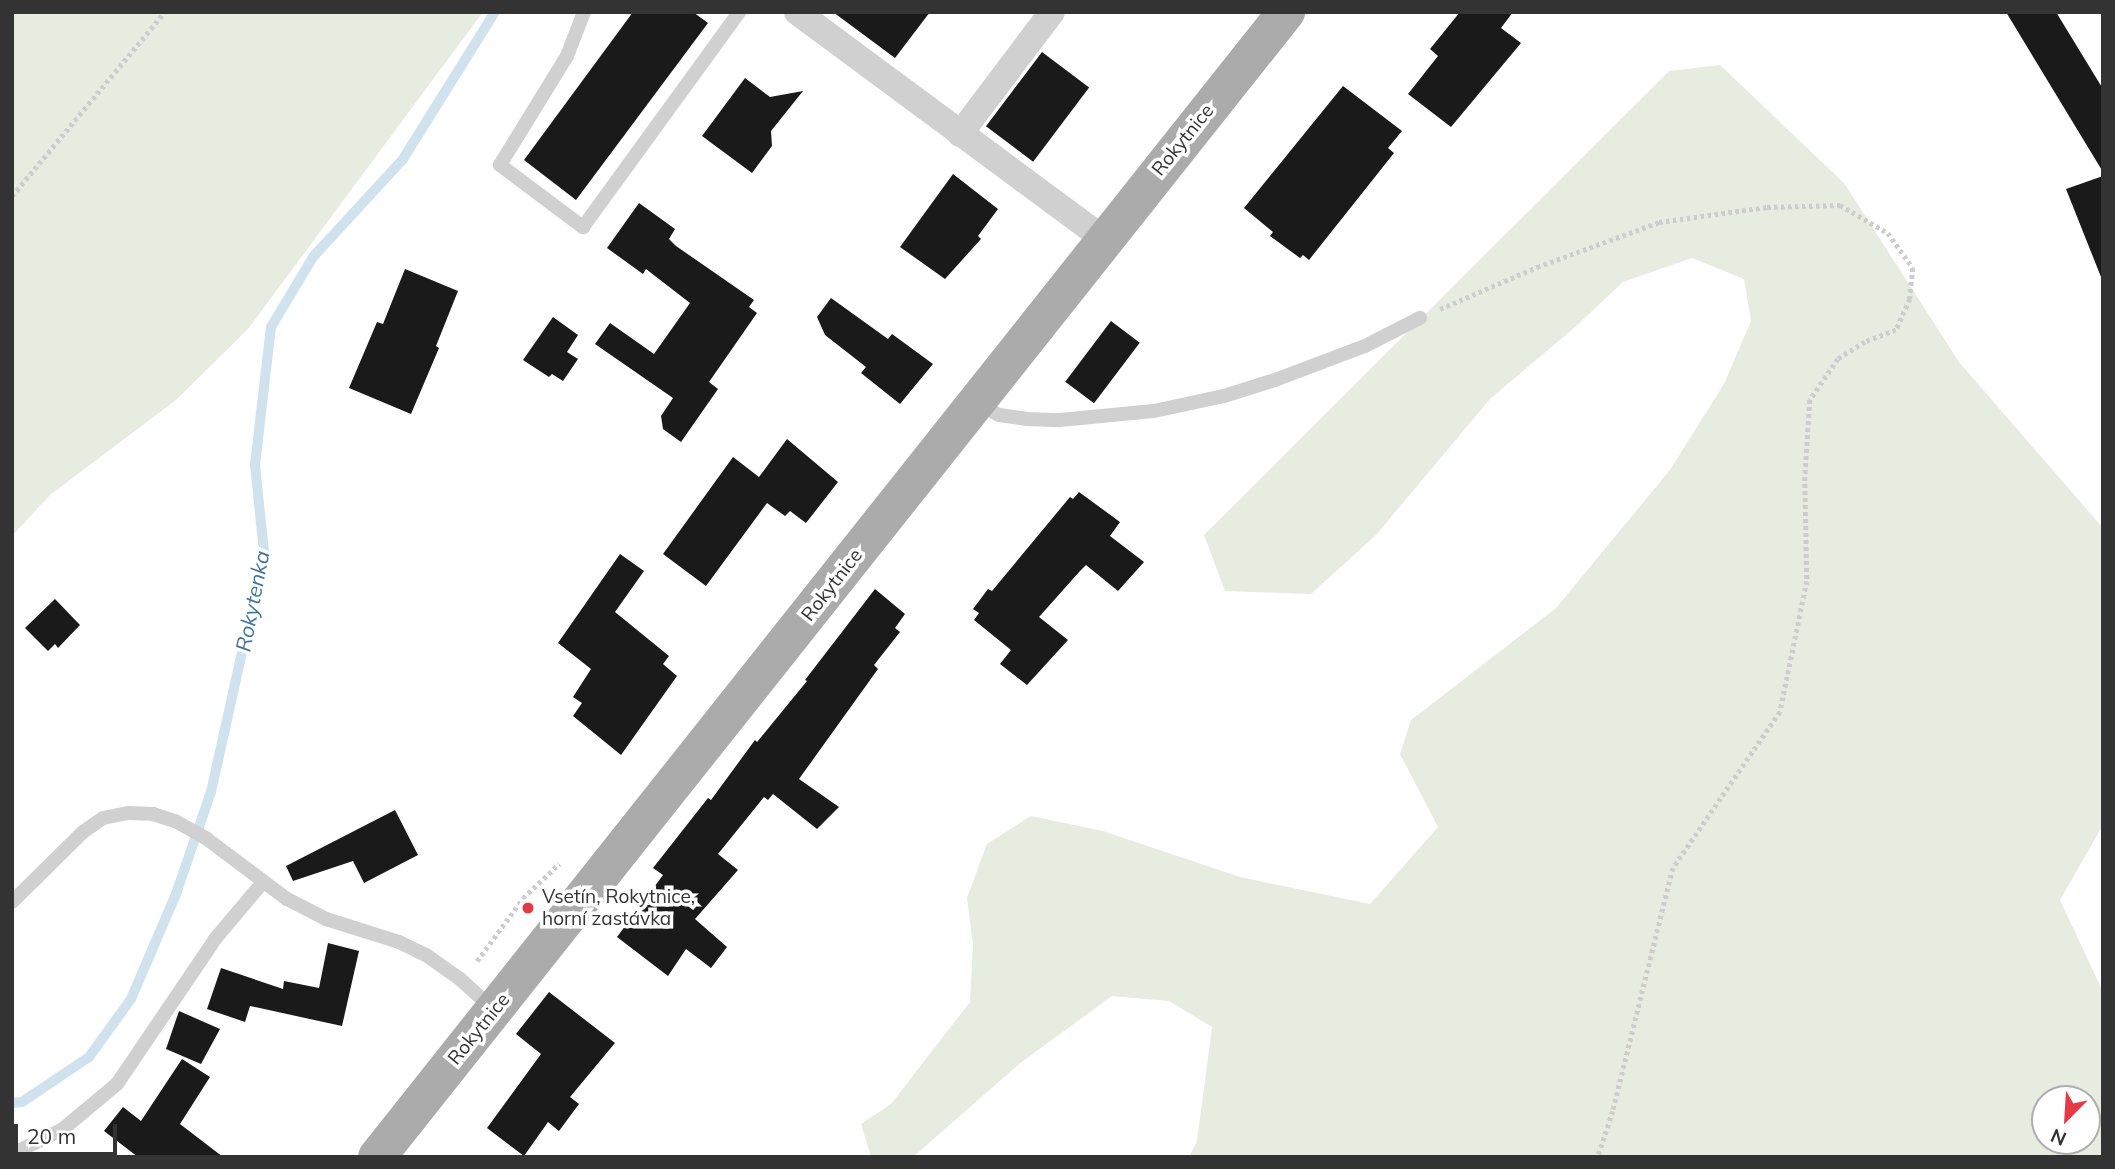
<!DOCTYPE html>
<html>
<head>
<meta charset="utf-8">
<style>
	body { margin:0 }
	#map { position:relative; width:2115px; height:1169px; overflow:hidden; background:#fff; font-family:Mulish,sans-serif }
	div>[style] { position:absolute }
	.green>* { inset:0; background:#e6ecdf }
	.stream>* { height:10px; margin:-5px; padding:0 5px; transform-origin:5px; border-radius:5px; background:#cfe2ee }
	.building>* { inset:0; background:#1a1a1a; transform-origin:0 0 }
	.path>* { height:4.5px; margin-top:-2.25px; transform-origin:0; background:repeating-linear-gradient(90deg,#cdcdcd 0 3.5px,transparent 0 7px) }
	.service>* { height:14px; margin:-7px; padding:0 7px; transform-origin:7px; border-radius:7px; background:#d0d0d0 }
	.minor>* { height:26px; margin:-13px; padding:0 13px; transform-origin:13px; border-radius:13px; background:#d0d0d0 }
	.primary>* { height:38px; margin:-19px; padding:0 19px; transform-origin:19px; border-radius:19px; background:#ababab }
	.dots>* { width:19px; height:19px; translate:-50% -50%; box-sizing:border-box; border:4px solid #fff; border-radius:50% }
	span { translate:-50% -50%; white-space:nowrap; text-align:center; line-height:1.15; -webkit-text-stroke:7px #fff; paint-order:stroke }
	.street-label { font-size:19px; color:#333 }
	.poi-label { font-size:19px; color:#333 }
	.left { translate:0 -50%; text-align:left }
	.water-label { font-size:21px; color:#3f7597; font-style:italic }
	.frame { position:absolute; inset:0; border:14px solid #333; pointer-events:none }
	.north { position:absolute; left:2031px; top:1085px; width:70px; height:70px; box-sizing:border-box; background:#fff; border:2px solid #adadad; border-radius:50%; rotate:204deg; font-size:19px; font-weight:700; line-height:28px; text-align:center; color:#333 }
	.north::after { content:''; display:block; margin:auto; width:24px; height:32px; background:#e63946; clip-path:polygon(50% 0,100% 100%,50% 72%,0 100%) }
	.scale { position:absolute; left:14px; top:1124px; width:103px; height:32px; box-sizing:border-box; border:4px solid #333; border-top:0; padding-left:9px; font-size:21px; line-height:24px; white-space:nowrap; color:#333; -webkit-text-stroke:5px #fff; paint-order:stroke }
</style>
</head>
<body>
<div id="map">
	<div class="green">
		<i style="clip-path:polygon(12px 12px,483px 12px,248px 329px,176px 400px,50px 495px,12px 536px)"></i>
		<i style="clip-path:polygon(evenodd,1720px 65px,1844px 183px,1959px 362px,2103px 528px,2103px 825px,2060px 900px,2103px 992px,2103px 1157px,1189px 1157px,1197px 1141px,1212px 1027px,1169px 1001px,1112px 996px,1019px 1064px,913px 1157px,871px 1157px,861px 1124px,891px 1104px,970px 1002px,973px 945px,967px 898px,987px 844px,1031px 816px,1103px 831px,1240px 877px,1370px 904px,1438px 827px,1400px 754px,1411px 720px,1556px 608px,1670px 470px,1724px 384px,1751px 321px,1744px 279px,1692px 258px,1623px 282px,1574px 328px,1490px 399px,1376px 535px,1311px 594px,1225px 591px,1204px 535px,1669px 71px,1720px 65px,2045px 1099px,2087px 1099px,2087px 1141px,2045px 1141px,2045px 1099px)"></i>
	</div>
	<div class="stream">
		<i style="left:12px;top:1103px;width:10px;rotate:-6deg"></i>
		<i style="left:22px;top:1102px;width:81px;rotate:-33.9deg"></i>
		<i style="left:89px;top:1057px;width:72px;rotate:-54.1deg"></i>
		<i style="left:131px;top:999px;width:114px;rotate:-66.8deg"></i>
		<i style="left:176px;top:894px;width:108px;rotate:-71.1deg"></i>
		<i style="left:211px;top:792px;width:246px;rotate:-77.5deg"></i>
		<i style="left:264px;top:552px;width:87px;rotate:-95.9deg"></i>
		<i style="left:255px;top:465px;width:139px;rotate:-83.4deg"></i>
		<i style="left:271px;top:327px;width:82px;rotate:-59deg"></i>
		<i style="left:313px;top:257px;width:133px;rotate:-47.4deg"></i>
		<i style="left:403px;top:159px;width:173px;rotate:-58deg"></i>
	</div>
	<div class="building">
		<i style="clip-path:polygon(633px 12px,693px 12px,708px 23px,576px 200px,524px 160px)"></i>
		<i style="clip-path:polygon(833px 12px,930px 12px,895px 58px)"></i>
		<i style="clip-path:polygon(1460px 12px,1513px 12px,1501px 28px,1521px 43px,1451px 127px,1408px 94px,1438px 56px,1430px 49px)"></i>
		<i style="clip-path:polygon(2006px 12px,2056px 12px,2103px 89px,2103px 172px)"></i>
		<i style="left:1042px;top:52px;width:59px;height:93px;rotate:37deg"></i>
		<i style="clip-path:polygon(745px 78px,770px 97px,803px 91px,771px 131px,772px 146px,752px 173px,702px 136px)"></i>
		<i style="clip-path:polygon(1343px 86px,1402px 131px,1388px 148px,1394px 153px,1309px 260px,1303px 255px,1300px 258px,1270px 236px,1273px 232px,1244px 208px)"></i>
		<i style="clip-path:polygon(953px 174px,998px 209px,978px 236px,981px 239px,945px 279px,900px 247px)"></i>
		<i style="clip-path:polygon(2103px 176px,2103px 277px,2101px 277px,2066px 189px)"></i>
		<i style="clip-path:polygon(639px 203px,675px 229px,669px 239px,676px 246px,754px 300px,749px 307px,757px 313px,709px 382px,718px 389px,681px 442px,663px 429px,661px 416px,673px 398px,595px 344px,610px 323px,654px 354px,690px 303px,646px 269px,643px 274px,607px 248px)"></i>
		<i style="clip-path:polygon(405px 269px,458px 291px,436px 346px,439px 348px,411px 414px,349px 388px,377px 322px,383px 324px)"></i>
		<i style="clip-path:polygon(831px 298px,888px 339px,892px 334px,933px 364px,900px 404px,861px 373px,866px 367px,825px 335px,817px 317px)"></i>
		<i style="clip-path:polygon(553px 317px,578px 335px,567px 352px,578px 359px,563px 381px,552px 374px,549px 377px,523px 360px)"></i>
		<i style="left:1111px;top:321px;width:36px;height:76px;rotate:37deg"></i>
		<i style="clip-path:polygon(787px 439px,838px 482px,806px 523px,790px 511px,785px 516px,767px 503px,706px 586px,663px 554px,733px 457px,759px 477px)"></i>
		<i style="clip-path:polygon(1079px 492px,1120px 522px,1110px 536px,1144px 562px,1118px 591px,1086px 565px,1080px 571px,1039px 617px,1068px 640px,1027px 685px,1000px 664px,1011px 650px,974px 620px,979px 613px,973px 609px,988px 589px,992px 591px,1070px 497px,1073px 499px)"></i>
		<i style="clip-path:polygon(620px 554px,644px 571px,615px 612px,669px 656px,663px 664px,677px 676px,621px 755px,573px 716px,582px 703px,573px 697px,591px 669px,558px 643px)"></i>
		<i style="clip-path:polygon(875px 589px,905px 614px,895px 628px,900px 632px,874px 665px,878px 669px,799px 779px,839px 807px,817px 829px,773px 794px,768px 800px,764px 797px,718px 854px,738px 870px,695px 919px,727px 947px,711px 968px,686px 949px,668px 976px,617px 937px,663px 875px,653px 868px,708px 798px,711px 800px,755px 740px,757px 742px,807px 681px,805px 680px)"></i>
		<i style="clip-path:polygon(55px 599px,80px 625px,58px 648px,55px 644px,48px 651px,25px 628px)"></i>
		<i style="clip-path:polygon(395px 810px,418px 855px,364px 883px,353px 861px,293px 881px,286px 866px)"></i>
		<i style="clip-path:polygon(328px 943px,359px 951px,342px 1026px,250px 1006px,245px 1022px,207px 1009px,221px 968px,283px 989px,284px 981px,319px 988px)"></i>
		<i style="clip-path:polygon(549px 992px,615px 1043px,570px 1097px,579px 1104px,559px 1131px,548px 1122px,524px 1156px,487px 1128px,541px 1054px,516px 1034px)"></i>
		<i style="clip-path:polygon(179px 1011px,220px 1029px,201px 1064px,166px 1049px)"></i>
		<i style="clip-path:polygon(182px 1059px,210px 1077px,180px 1124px,223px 1157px,138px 1157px,104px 1131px,123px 1107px,141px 1121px)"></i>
	</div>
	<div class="path">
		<i style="left:12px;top:196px;width:239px;rotate:-50.3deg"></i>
		<i style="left:1440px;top:309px;width:106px;rotate:-23.4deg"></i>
		<i style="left:1537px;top:267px;width:130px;rotate:-20.2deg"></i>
		<i style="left:1659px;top:222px;width:109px;rotate:-7.9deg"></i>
		<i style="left:1767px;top:207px;width:73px;rotate:-1.6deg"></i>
		<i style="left:1840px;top:205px;width:56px;rotate:30.3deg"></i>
		<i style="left:1888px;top:233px;width:43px;rotate:54.5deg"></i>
		<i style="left:1913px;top:268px;width:31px;rotate:96deg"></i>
		<i style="left:1910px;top:299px;width:34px;rotate:114deg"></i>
		<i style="left:1896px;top:330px;width:33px;rotate:159deg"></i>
		<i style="left:1865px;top:342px;width:32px;rotate:148deg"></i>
		<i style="left:1838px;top:359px;width:50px;rotate:124.3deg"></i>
		<i style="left:1810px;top:400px;width:77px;rotate:93.7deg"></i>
		<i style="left:1805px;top:477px;width:104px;rotate:88.9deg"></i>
		<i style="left:1807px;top:581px;width:134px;rotate:101.6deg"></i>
		<i style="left:1780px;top:712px;width:189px;rotate:124.4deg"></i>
		<i style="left:1673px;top:868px;width:250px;rotate:103.9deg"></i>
		<i style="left:1613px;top:1111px;width:48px;rotate:108.1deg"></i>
		<i style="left:477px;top:961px;width:78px;rotate:-53.9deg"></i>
		<i style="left:523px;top:898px;width:50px;rotate:-43.4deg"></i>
	</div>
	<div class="service">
		<i style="left:584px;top:12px;width:47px;rotate:111.1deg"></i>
		<i style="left:567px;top:56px;width:128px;rotate:121.6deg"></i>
		<i style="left:500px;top:165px;width:104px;rotate:36.8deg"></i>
		<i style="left:583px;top:227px;width:266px;rotate:-54deg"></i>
		<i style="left:978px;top:403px;width:24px;rotate:30deg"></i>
		<i style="left:999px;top:415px;width:27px;rotate:8deg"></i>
		<i style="left:1026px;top:419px;width:34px;rotate:2deg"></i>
		<i style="left:1060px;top:420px;width:94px;rotate:-5.5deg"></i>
		<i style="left:1154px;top:411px;width:72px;rotate:-12.1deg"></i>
		<i style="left:1224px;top:396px;width:53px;rotate:-17.4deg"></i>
		<i style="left:1275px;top:380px;width:96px;rotate:-20.7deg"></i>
		<i style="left:1365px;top:346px;width:62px;rotate:-27deg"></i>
		<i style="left:12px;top:902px;width:100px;rotate:-44.6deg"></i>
		<i style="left:83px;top:832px;width:24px;rotate:-35deg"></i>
		<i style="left:103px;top:818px;width:25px;rotate:-11deg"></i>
		<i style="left:128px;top:813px;width:25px;rotate:2deg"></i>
		<i style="left:153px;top:814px;width:23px;rotate:18deg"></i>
		<i style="left:175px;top:821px;width:37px;rotate:29deg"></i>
		<i style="left:207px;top:839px;width:100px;rotate:36.9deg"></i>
		<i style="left:287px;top:899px;width:44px;rotate:27.1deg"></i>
		<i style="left:326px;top:919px;width:77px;rotate:17.5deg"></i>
		<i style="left:399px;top:942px;width:30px;rotate:26deg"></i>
		<i style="left:426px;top:955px;width:42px;rotate:35.2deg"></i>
		<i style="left:460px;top:979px;width:45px;rotate:42.3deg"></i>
		<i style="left:12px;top:1154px;width:57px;rotate:-26.1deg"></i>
		<i style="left:63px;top:1129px;width:70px;rotate:-39.8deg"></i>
		<i style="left:117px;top:1084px;width:175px;rotate:-55.9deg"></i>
		<i style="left:215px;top:939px;width:75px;rotate:-49.9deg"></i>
	</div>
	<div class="minor">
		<i style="left:797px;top:12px;width:383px;rotate:36.5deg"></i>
		<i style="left:960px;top:134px;width:153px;rotate:-53deg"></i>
	</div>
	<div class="primary">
		<i style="left:377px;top:1157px;width:1462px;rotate:-51.55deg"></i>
	</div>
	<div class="dots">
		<i style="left:528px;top:908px;background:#e63946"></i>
	</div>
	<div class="street-label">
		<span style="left:1183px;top:140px;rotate:-51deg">Rokytnice</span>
		<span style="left:832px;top:585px;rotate:-52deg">Rokytnice</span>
		<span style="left:479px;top:1029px;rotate:-51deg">Rokytnice</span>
	</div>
	<div class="poi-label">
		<span class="left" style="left:542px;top:908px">Vsetín, Rokytnice,<br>horní zastávka</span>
	</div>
	<div class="water-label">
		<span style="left:252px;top:601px;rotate:-79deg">Rokytenka</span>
	</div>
	<div class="frame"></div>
	<div class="north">N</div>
	<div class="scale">20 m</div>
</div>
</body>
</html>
